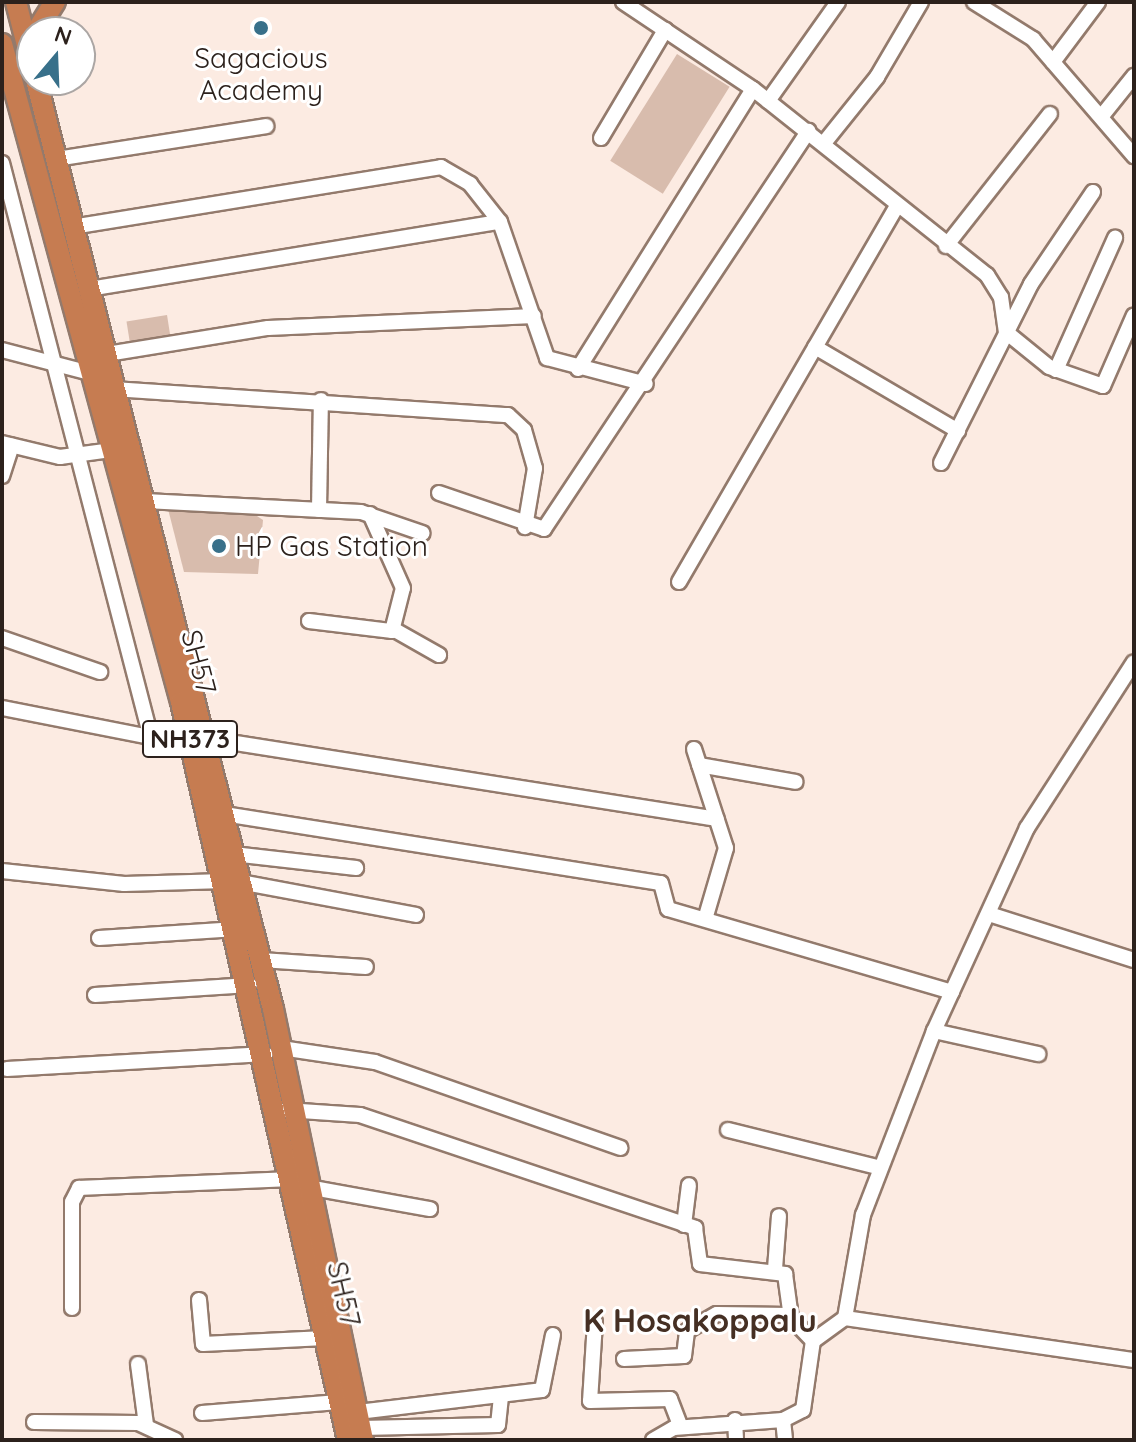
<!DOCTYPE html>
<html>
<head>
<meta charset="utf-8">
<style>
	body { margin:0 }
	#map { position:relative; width:1136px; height:1442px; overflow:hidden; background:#fcebe2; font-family:Quicksand,sans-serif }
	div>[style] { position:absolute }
	.building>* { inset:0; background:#d8bcad; transform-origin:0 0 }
	.roads { filter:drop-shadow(2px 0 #937a6c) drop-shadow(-2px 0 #937a6c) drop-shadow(0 2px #937a6c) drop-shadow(0 -2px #937a6c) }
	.minor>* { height:14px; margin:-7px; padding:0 7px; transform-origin:7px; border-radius:7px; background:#fff }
	.highway>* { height:20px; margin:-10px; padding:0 10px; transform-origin:10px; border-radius:10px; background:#c67c51 }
	.dots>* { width:22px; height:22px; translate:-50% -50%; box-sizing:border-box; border:4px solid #fff; border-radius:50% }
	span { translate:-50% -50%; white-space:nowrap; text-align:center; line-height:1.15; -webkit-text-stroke:6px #fff; paint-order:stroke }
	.shield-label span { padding:2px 6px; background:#fff; border:2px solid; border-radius:6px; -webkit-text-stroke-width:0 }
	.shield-label { font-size:26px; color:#2c211c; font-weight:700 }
	.poi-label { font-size:28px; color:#2c211c }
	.left { translate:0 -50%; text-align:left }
	.street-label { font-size:28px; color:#2c211c }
	.quarter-label { font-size:32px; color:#452f23; font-weight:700 }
	.frame { position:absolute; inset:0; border:4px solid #2c211c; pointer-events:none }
	.north { position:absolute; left:16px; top:16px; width:80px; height:80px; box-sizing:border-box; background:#fff; border:2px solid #aba6a4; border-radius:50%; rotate:19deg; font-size:22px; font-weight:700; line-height:32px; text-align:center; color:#2c211c }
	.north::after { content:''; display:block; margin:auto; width:28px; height:36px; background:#38708a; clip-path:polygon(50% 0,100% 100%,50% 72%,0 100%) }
</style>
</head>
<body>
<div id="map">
	<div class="building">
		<i style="left:677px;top:54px;width:62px;height:126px;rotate:32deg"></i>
		<i style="left:167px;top:315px;width:24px;height:41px;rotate:81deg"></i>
		<i style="clip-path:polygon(168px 509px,248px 510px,263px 520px,258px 574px,184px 572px)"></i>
	</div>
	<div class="roads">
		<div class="minor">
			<i style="left:623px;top:2px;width:156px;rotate:33.8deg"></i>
			<i style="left:753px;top:89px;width:299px;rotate:38.5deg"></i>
			<i style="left:987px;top:275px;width:26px;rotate:58deg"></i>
			<i style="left:1001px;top:297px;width:35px;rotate:82deg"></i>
			<i style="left:1006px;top:332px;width:55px;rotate:39.1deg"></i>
			<i style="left:1049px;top:367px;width:57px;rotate:19.4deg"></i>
			<i style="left:1103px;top:386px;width:77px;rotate:-66.4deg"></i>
			<i style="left:974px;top:2px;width:70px;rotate:32.1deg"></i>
			<i style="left:1033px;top:39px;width:155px;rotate:49.2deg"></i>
			<i style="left:1053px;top:62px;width:75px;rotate:-53.1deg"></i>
			<i style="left:768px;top:101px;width:121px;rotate:-54.7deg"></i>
			<i style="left:1101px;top:117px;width:53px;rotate:-51.2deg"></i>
			<i style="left:601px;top:138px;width:126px;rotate:-59.3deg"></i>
			<i style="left:824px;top:143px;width:85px;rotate:-51.2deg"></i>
			<i style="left:877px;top:77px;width:87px;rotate:-59.6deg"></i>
			<i style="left:56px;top:159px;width:213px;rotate:-8.9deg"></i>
			<i style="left:2px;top:163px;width:594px;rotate:75.47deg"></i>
			<i style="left:72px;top:227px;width:374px;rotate:-9.2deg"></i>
			<i style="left:441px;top:167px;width:34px;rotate:30deg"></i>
			<i style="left:470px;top:184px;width:48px;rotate:51.7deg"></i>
			<i style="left:500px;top:222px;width:144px;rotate:70.9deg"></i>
			<i style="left:547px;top:358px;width:102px;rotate:14.7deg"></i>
			<i style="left:946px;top:246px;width:168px;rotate:-51.8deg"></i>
			<i style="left:89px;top:289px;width:416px;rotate:-9.3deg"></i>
			<i style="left:815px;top:347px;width:166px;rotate:30.4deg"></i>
			<i style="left:2px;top:350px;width:91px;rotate:14.6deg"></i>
			<i style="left:107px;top:354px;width:163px;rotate:-9.2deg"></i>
			<i style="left:268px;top:328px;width:266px;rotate:-2.6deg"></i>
			<i style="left:578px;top:369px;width:330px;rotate:-58deg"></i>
			<i style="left:1056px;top:370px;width:145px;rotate:-65.9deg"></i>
			<i style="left:113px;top:389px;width:396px;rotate:3.8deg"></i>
			<i style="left:508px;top:415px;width:22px;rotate:43deg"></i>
			<i style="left:524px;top:430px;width:40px;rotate:74deg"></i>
			<i style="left:535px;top:468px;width:60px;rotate:99.6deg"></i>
			<i style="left:2px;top:443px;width:60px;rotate:13.6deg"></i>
			<i style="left:60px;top:457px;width:51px;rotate:-7.8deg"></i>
			<i style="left:941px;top:463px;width:200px;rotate:-63.3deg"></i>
			<i style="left:1031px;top:284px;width:111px;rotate:-56deg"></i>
			<i style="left:2px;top:476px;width:32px;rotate:-72deg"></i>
			<i style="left:439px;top:493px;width:111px;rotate:18.9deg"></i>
			<i style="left:544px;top:529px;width:478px;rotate:-56.4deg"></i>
			<i style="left:145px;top:501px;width:216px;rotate:2.9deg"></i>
			<i style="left:361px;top:512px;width:65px;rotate:19deg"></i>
			<i style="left:319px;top:510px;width:110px;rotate:-89deg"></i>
			<i style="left:679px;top:582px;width:432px;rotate:-59.9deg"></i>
			<i style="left:309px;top:621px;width:84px;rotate:6.9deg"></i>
			<i style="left:392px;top:631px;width:44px;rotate:-75.7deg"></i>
			<i style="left:403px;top:588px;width:81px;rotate:-114deg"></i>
			<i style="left:393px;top:629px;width:53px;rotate:29.5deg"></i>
			<i style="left:2px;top:638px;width:104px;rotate:19.1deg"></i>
			<i style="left:2px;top:708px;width:193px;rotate:11.1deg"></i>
			<i style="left:204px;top:738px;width:519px;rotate:8.97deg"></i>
			<i style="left:694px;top:749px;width:104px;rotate:72.1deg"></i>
			<i style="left:726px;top:848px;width:71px;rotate:106.4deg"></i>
			<i style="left:699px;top:765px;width:98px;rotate:9.9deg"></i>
			<i style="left:224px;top:814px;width:442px;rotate:9deg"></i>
			<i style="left:661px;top:883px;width:27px;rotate:75deg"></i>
			<i style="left:668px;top:909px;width:296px;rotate:16.3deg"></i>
			<i style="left:233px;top:854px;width:124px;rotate:6.5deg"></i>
			<i style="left:2px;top:871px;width:123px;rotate:6.1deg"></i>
			<i style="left:124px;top:884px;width:101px;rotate:-1.7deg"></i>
			<i style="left:240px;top:882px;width:179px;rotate:10.6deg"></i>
			<i style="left:989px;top:914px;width:152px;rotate:17.6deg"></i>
			<i style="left:99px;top:938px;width:138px;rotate:-3.7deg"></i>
			<i style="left:261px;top:960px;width:105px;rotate:3.8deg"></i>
			<i style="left:95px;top:995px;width:155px;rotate:-3.7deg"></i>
			<i style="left:934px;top:1031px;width:107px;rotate:12.5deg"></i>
			<i style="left:281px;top:1048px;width:95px;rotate:8.5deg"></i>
			<i style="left:375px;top:1062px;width:260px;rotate:19.3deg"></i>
			<i style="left:7px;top:1069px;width:259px;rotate:-3.3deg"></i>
			<i style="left:286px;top:1110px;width:74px;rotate:3.9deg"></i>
			<i style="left:360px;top:1115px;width:354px;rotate:18.6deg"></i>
			<i style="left:695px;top:1228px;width:36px;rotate:82deg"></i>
			<i style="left:700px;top:1264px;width:86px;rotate:6.7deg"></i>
			<i style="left:785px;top:1274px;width:44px;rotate:82.2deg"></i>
			<i style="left:791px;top:1318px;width:32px;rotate:46deg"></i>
			<i style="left:728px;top:1130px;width:154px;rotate:13.9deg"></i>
			<i style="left:313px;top:1188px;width:119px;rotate:10.2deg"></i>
			<i style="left:684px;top:1225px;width:40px;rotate:-82.9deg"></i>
			<i style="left:775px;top:1269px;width:53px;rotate:-85.7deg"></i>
			<i style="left:199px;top:1300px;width:44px;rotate:84.8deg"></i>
			<i style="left:203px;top:1344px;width:122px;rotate:-2.8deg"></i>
			<i style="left:72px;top:1308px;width:106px;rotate:-90deg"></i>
			<i style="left:72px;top:1202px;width:16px;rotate:-63deg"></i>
			<i style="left:79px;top:1188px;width:212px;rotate:-2.4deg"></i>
			<i style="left:845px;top:1318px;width:292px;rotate:8.3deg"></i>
			<i style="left:595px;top:1322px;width:79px;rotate:93.6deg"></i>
			<i style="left:590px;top:1401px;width:80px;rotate:-1.4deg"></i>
			<i style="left:670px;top:1399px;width:30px;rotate:69deg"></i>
			<i style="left:624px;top:1359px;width:60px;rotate:-2.9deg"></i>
			<i style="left:684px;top:1356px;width:25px;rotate:-83deg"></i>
			<i style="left:687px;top:1331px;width:34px;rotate:-30deg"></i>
			<i style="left:717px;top:1314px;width:72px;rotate:0.8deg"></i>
			<i style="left:138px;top:1364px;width:62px;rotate:82.5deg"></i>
			<i style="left:358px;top:1412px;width:185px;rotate:-6.8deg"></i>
			<i style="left:542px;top:1390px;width:56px;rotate:-78.7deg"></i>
			<i style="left:202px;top:1413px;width:137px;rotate:-4.6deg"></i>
			<i style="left:735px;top:1420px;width:20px;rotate:87deg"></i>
			<i style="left:783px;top:1420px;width:20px;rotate:84deg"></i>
			<i style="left:34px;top:1422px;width:104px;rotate:0.6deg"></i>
			<i style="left:138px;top:1423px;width:41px;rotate:24.7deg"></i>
			<i style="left:361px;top:1428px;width:137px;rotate:-1.3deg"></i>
			<i style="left:498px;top:1425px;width:29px;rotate:-84deg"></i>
			<i style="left:653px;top:1440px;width:24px;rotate:-30deg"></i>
			<i style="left:674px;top:1428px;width:109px;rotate:-4.2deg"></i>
			<i style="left:783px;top:1420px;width:22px;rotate:-27deg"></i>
			<i style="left:803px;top:1410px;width:70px;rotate:-81.8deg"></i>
			<i style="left:813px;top:1341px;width:39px;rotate:-36deg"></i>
			<i style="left:845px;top:1318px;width:105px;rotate:-80.1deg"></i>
			<i style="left:863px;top:1215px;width:197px;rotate:-68.9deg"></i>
			<i style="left:934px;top:1031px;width:223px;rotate:-65.4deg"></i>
			<i style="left:1027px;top:828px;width:197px;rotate:-57.2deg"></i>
		</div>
		<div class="highway">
			<i style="left:16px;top:2px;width:65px;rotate:75.7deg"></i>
			<i style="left:36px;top:32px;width:36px;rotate:-58deg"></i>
			<i style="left:2px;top:44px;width:682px;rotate:74.78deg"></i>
			<i style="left:181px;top:702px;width:757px;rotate:77.25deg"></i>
			<i style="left:36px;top:80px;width:959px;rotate:75.69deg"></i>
			<i style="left:273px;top:1009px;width:440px;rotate:78.2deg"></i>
		</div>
	</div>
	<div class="dots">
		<i style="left:261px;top:28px;background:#38708a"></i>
		<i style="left:219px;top:546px;background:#38708a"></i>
	</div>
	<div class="shield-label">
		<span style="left:190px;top:739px">NH373</span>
	</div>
	<div class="poi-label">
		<span style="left:261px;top:74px">Sagacious<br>Academy</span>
		<span class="left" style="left:235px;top:546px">HP Gas Station</span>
	</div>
	<div class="street-label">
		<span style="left:199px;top:662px;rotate:75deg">SH57</span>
		<span style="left:344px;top:1294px;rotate:77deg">SH57</span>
	</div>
	<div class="quarter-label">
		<span style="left:700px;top:1320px">K Hosakoppalu</span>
	</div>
	<div class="frame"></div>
	<div class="north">N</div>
</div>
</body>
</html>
